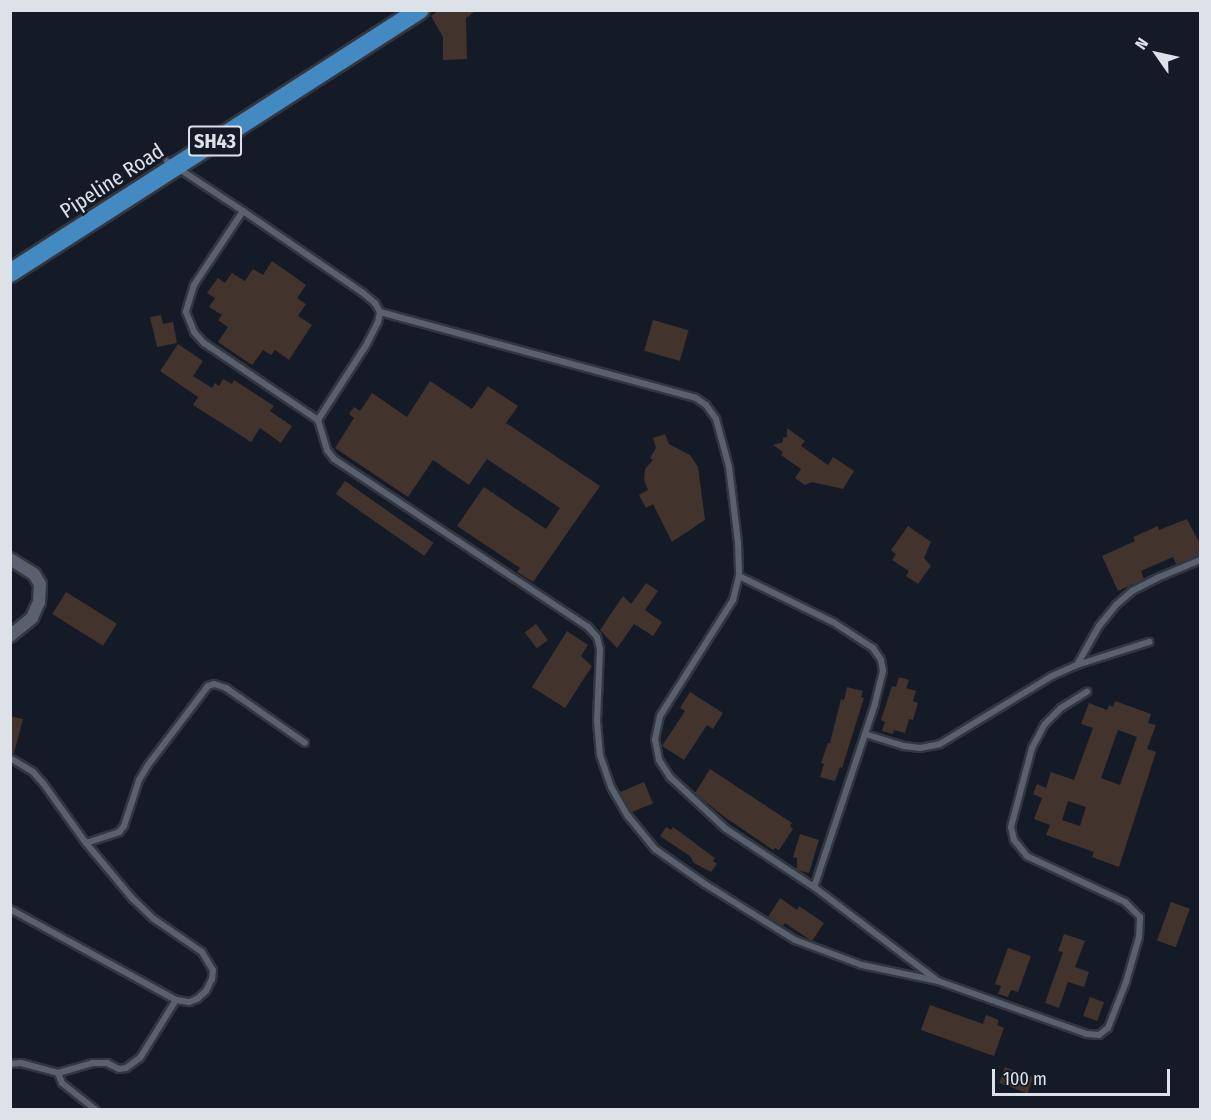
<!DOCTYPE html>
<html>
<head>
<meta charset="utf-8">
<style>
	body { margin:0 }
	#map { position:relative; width:1211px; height:1120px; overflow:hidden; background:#151b26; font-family:"Fira Sans Condensed",sans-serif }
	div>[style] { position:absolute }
	.building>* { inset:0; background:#42332d; transform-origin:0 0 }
	.roads { filter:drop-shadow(2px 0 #33363f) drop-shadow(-2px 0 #33363f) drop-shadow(0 2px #33363f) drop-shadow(0 -2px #33363f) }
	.lane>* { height:6px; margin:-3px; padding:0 3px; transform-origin:3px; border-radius:3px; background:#59606e }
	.street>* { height:12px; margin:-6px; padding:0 6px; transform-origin:6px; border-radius:6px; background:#59606e }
	.primary>* { height:18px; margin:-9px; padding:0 9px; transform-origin:9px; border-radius:9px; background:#4389c2 }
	span { translate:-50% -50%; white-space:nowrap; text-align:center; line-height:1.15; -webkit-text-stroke:4.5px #151b26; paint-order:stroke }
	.shield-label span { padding:2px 4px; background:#151b26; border:2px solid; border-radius:4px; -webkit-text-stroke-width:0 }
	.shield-label { font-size:20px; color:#dde2e9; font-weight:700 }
	.street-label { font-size:21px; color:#dde2e9 }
	.frame { position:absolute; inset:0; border:12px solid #dde2e9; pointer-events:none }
	.north { position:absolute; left:1127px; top:24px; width:60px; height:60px; -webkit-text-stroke:4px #151b26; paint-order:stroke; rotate:304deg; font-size:16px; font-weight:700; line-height:24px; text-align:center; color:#dde2e9 }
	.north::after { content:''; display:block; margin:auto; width:21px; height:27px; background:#dde2e9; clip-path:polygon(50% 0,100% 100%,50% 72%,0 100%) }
	.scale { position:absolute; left:992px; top:1069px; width:178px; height:27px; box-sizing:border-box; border:3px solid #dde2e9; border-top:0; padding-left:8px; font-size:18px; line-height:21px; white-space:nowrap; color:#dde2e9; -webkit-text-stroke:4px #151b26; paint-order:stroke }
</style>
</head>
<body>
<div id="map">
	<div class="building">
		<i style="clip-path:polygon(439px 10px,477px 10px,466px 18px,467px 59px,443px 60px,443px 37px,431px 16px)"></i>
		<i style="clip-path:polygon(272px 261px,306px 285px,297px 298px,306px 304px,298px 316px,312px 325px,289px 360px,275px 350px,271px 355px,263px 350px,252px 365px,218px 342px,228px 327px,218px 320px,222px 315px,209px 307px,215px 298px,207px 293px,218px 278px,225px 283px,232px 273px,245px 281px,253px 269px,263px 275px)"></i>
		<i style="clip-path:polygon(161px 315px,163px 324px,173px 322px,177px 343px,157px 347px,150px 317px)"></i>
		<i style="left:653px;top:320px;width:37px;height:32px;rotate:16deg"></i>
		<i style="clip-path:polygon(178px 344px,203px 361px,193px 376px,212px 388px,215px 383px,219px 386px,223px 379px,232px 384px,234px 380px,274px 406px,270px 411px,292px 426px,281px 443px,260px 428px,251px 442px,193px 405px,198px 397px,160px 371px)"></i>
		<i style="clip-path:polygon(430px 381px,472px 409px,488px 386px,518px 406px,506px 423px,600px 486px,533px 582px,517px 572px,520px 568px,457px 526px,484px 487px,546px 529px,560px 508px,487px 459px,469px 485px,433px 460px,408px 497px,335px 448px,354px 418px,349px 414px,354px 407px,360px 411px,372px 393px,407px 417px)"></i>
		<i style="clip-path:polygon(787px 428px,805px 441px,801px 446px,828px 465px,833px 457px,854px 471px,843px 489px,812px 482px,805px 485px,795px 478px,801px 469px,781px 455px,783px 452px,773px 445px,783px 442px,783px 438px,787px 437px)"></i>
		<i style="clip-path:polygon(665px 434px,669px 444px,690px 455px,698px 467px,705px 520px,672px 542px,653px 504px,646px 508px,639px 495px,648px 490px,644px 480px,645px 469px,653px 460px,650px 458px,656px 448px,653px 438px)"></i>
		<i style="left:345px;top:481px;width:108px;height:16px;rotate:35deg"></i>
		<i style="clip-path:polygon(1187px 519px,1200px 544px,1200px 555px,1176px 564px,1173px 557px,1141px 571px,1144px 579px,1118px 591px,1102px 556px,1135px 541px,1133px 537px,1158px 526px,1159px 530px)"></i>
		<i style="clip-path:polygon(908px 526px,931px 542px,924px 558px,931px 566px,918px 584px,906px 576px,909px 571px,892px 560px,896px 554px,891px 550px)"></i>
		<i style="clip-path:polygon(646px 583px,658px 591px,645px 610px,662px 622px,653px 636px,634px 624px,617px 648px,600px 630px,623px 596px,631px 604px)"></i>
		<i style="left:66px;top:592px;width:60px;height:26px;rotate:32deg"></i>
		<i style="left:536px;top:624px;width:20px;height:14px;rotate:53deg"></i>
		<i style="clip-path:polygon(567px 631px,588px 645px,581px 656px,592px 666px,565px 708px,532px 687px)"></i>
		<i style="clip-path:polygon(899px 677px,909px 680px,906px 688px,916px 691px,913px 701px,918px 703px,913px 720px,909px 719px,905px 733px,894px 730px,893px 734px,882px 731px,885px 722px,881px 720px,892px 686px,896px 687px)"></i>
		<i style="clip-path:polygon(847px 687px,863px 691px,861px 697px,864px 698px,842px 768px,840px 767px,835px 781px,820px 777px,824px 764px,821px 763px,828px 743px,830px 743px,841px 699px,844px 700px)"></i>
		<i style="clip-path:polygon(690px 692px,723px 713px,713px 729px,707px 725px,684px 760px,662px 746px,685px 711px,680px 708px)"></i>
		<i style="clip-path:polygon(evenodd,1115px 701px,1151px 714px,1148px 723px,1156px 725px,1147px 749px,1156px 752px,1119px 867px,1092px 857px,1094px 852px,1046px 835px,1050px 825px,1034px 819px,1042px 798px,1033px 794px,1037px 784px,1046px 788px,1051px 772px,1074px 780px,1093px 728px,1081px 724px,1089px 703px,1107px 710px,1109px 705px,1113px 707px,1115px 701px,1118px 730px,1137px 737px,1120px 785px,1101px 778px,1118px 730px,1115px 701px,1068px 801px,1086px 807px,1080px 826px,1062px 820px,1068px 801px)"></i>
		<i style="clip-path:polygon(10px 716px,23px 719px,14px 753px,10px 753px)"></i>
		<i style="clip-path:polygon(710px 769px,792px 823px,790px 826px,793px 829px,779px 850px,775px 848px,773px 850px,726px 818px,695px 793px)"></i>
		<i style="left:644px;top:782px;width:23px;height:26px;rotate:67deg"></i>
		<i style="clip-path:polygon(666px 827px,671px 830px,673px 827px,715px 858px,713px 861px,717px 864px,711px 872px,694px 863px,690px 856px,660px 836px)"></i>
		<i style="clip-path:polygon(800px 834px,819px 840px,809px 873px,797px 870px,797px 858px,793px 857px)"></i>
		<i style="clip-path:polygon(780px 898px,797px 910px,799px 906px,824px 923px,812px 941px,785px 923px,783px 926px,768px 917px)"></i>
		<i style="left:1171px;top:902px;width:20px;height:41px;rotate:20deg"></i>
		<i style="clip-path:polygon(1064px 934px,1085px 941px,1075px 967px,1089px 972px,1084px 987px,1068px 982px,1059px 1008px,1045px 1003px,1063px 952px,1058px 951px)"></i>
		<i style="clip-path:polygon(1008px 948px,1031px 956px,1018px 992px,1011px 990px,1008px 997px,998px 994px,1001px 986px,995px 984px)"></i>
		<i style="left:1090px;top:997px;width:15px;height:20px;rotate:20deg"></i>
		<i style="clip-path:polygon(930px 1005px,983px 1024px,986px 1015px,999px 1020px,997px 1025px,1004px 1028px,994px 1056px,921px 1030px)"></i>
		<i style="left:1005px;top:1067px;width:30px;height:17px;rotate:20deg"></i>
	</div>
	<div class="roads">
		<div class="lane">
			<i style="left:167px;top:161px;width:91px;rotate:33.3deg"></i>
			<i style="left:243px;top:211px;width:89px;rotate:123.5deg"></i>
			<i style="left:194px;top:285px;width:28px;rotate:107deg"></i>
			<i style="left:186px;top:312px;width:22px;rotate:68deg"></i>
			<i style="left:194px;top:332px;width:15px;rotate:48deg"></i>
			<i style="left:204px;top:343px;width:138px;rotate:34deg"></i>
			<i style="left:318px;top:420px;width:31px;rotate:73deg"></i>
			<i style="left:327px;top:450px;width:11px;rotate:52deg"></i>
			<i style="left:334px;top:459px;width:305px;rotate:33.5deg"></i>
			<i style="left:588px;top:627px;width:13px;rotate:48deg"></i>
			<i style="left:597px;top:637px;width:12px;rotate:76deg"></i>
			<i style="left:600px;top:649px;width:72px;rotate:92.4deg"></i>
			<i style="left:597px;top:721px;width:34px;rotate:85deg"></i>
			<i style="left:600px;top:755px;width:34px;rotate:71deg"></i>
			<i style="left:611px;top:787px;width:34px;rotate:60deg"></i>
			<i style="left:628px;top:816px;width:43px;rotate:50.7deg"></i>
			<i style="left:655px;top:849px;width:61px;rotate:35deg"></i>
			<i style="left:705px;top:884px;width:106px;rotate:31.9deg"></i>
			<i style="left:795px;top:940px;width:72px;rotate:20.5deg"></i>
			<i style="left:862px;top:965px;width:78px;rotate:11.9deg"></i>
			<i style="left:938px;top:981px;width:158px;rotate:19.6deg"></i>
			<i style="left:1087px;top:1034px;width:12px;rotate:5deg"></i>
			<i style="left:1099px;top:1035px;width:11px;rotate:-38deg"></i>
			<i style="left:1108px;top:1028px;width:49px;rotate:-68.6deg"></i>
			<i style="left:1126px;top:982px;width:47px;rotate:-73.9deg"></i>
			<i style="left:1139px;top:937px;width:20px;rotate:-87deg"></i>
			<i style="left:1140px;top:917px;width:21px;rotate:-135deg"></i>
			<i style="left:1125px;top:902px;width:108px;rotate:-154.9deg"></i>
			<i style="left:1027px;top:856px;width:21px;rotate:-129deg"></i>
			<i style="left:1014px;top:840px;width:13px;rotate:-103deg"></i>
			<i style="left:1011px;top:827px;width:82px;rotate:-75.1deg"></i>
			<i style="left:1032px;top:748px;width:27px;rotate:-62deg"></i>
			<i style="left:1045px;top:724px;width:23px;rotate:-45deg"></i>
			<i style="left:1061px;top:708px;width:31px;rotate:-32deg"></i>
			<i style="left:243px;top:211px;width:145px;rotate:34.3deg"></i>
			<i style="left:363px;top:293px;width:16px;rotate:40deg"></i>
			<i style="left:375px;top:303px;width:10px;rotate:61deg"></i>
			<i style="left:380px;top:312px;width:10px;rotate:101deg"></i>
			<i style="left:378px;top:322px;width:28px;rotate:117deg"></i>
			<i style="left:365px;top:347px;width:87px;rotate:122.8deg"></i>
			<i style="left:380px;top:312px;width:327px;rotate:15.2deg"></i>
			<i style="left:696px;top:398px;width:12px;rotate:35deg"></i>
			<i style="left:706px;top:405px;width:17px;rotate:54deg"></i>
			<i style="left:716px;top:419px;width:50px;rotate:74.8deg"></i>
			<i style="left:729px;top:467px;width:77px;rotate:83.2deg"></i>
			<i style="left:738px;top:543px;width:33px;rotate:88deg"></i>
			<i style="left:739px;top:576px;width:25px;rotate:104deg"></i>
			<i style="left:733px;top:600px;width:137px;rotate:122.2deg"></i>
			<i style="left:660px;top:716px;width:24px;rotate:102deg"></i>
			<i style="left:655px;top:739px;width:21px;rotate:79deg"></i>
			<i style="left:659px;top:760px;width:20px;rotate:57deg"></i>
			<i style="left:670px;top:777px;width:76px;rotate:42.9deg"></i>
			<i style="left:726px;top:829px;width:105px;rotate:33.4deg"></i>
			<i style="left:814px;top:887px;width:152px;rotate:37.2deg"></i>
			<i style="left:739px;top:576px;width:105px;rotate:26.1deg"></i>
			<i style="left:833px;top:622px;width:48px;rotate:33deg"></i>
			<i style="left:873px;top:648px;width:14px;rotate:56deg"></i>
			<i style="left:881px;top:660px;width:11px;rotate:80deg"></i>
			<i style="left:883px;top:671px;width:34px;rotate:104deg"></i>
			<i style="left:875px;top:704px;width:193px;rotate:108.4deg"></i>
			<i style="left:1077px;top:665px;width:45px;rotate:-60.6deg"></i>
			<i style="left:1099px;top:626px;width:27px;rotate:-51deg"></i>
			<i style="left:1116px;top:605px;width:21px;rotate:-41deg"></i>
			<i style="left:1132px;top:591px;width:28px;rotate:-27deg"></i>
			<i style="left:1157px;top:578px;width:47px;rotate:-22.7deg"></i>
			<i style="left:865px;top:734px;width:41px;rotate:17.1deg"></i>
			<i style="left:904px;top:746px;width:16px;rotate:7deg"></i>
			<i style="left:920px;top:748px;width:20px;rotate:-11deg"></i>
			<i style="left:940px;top:744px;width:131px;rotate:-31.3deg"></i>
			<i style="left:1052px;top:676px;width:27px;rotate:-24deg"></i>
			<i style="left:1077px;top:665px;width:76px;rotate:-17.7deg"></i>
			<i style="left:10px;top:758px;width:27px;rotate:31deg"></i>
			<i style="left:33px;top:772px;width:15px;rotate:48deg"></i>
			<i style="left:43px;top:783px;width:74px;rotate:54.4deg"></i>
			<i style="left:86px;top:843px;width:72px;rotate:50.1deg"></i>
			<i style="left:132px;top:898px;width:30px;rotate:44deg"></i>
			<i style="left:154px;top:919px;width:58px;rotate:34.5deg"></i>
			<i style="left:202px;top:952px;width:21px;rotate:59deg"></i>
			<i style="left:213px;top:970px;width:9px;rotate:96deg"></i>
			<i style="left:212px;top:979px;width:13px;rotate:117deg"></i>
			<i style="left:206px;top:991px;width:12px;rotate:138deg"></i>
			<i style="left:197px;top:999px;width:9px;rotate:159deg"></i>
			<i style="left:189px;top:1002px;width:13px;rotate:-171deg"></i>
			<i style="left:176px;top:1000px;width:189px;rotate:-151.3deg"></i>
			<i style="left:86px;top:843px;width:35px;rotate:-18deg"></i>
			<i style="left:119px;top:832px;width:8px;rotate:-50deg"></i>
			<i style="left:124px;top:826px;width:48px;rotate:-71.9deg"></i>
			<i style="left:139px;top:780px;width:17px;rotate:-59deg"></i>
			<i style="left:148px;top:765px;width:99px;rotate:-52.8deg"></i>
			<i style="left:208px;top:686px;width:6px;rotate:-18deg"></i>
			<i style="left:214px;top:684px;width:13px;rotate:18deg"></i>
			<i style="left:226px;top:688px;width:96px;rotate:34.8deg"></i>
			<i style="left:10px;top:1064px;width:11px;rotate:-5deg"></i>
			<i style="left:21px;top:1063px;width:38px;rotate:15deg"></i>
			<i style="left:58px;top:1073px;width:35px;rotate:-16deg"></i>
			<i style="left:92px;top:1063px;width:15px"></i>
			<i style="left:107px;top:1063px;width:13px;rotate:27deg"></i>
			<i style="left:119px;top:1069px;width:7px;rotate:-8deg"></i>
			<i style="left:126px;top:1068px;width:17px;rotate:-36deg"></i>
			<i style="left:140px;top:1058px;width:68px;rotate:-58.2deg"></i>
			<i style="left:58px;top:1073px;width:11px;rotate:68deg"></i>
			<i style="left:62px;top:1083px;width:43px;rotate:38.5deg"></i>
		</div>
		<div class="street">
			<i style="left:10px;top:559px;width:28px;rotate:32deg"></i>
			<i style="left:34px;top:574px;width:12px;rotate:59deg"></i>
			<i style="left:40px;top:584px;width:18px;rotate:93deg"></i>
			<i style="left:39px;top:602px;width:17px;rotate:114deg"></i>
			<i style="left:32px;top:618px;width:28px;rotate:141deg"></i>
		</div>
		<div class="primary">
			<i style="left:10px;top:273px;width:487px;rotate:-32.7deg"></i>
		</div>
	</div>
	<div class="shield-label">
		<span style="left:215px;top:141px">SH43</span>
	</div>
	<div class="street-label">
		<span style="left:112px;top:181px;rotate:-33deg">Pipeline Road</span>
	</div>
	<div class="frame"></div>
	<div class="north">N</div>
	<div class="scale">100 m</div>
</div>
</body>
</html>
